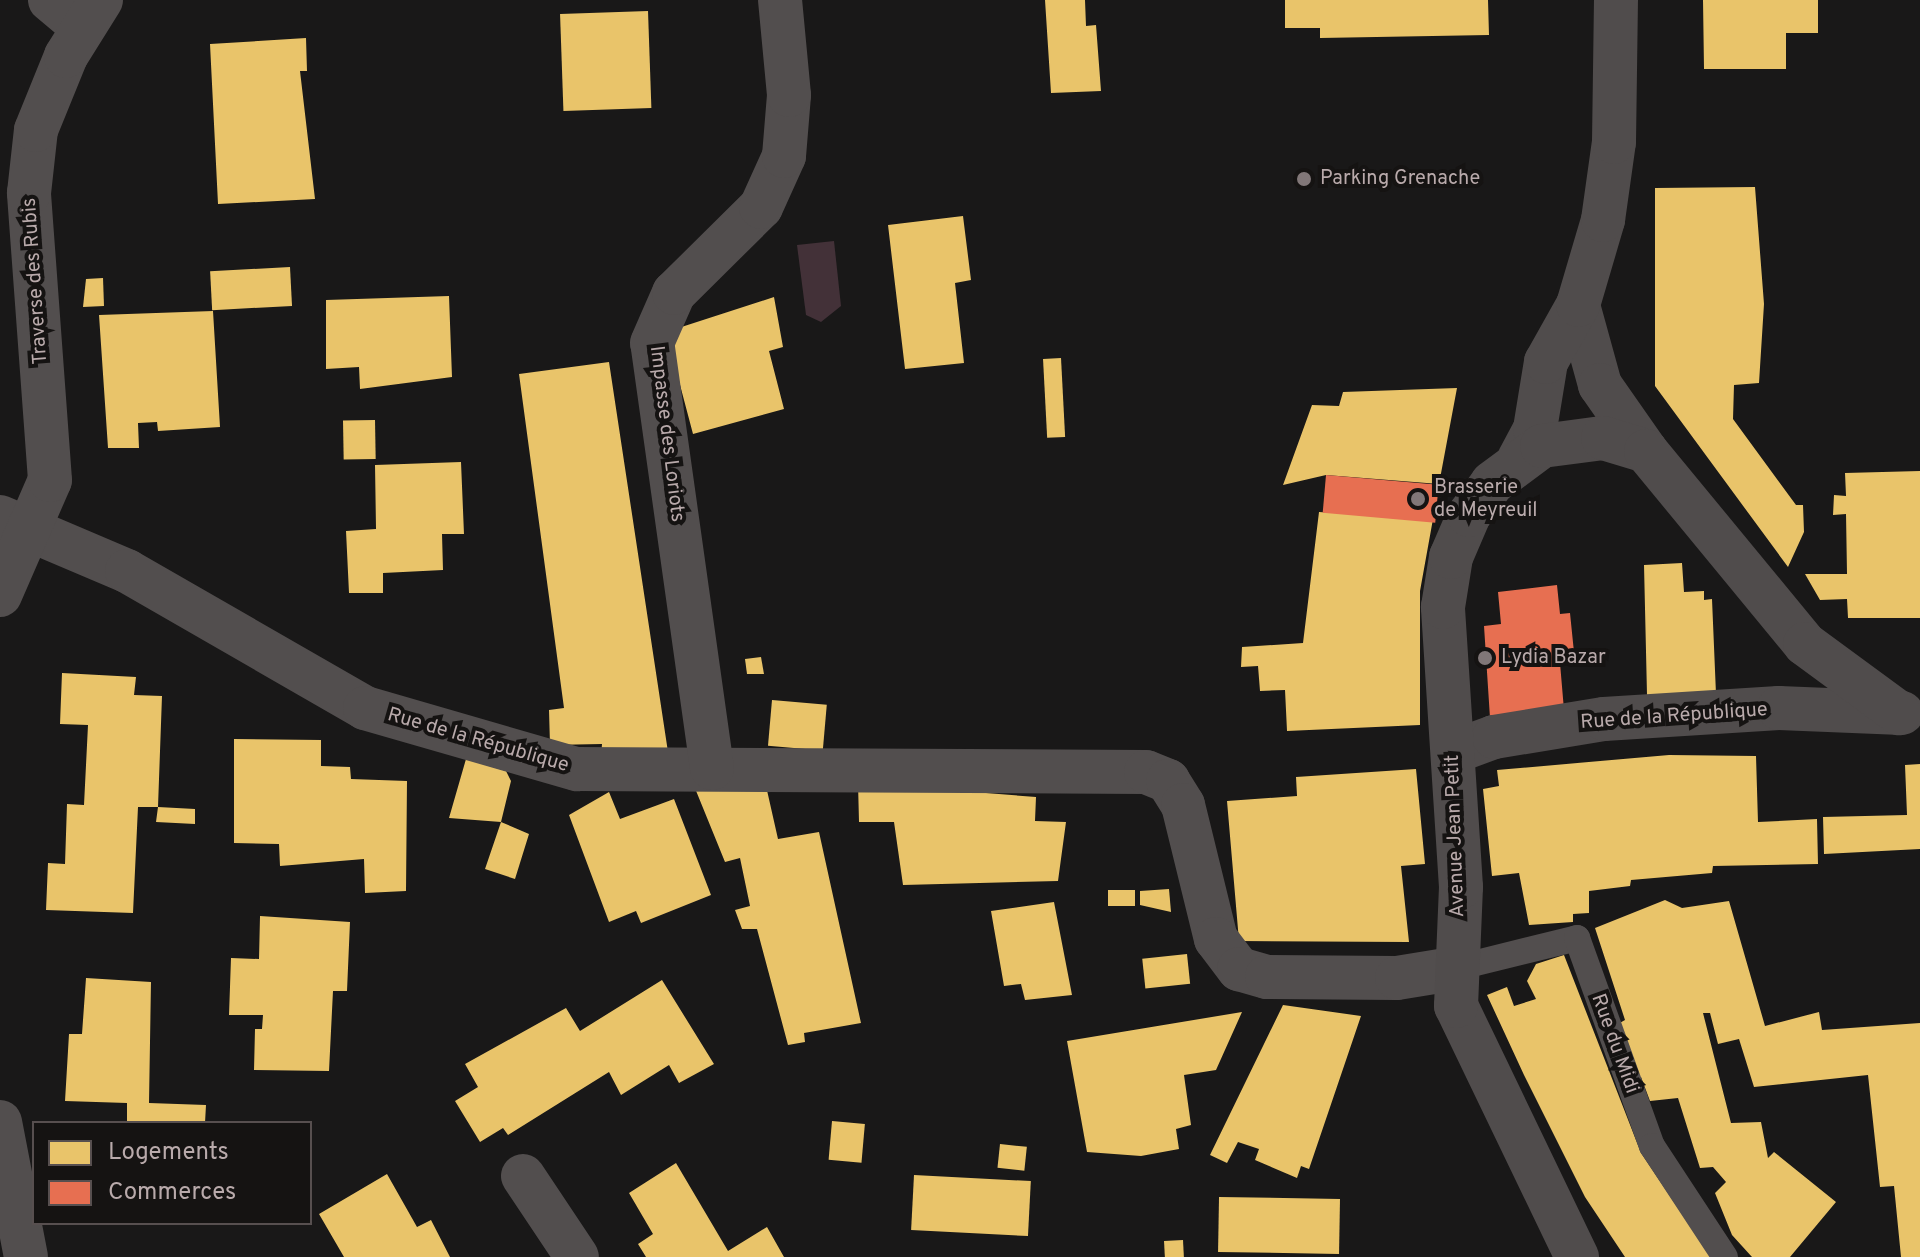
<!DOCTYPE html>
<html>
<head>
<meta charset="utf-8">
<style>
	body { margin:0 }
	#map { position:relative; width:1920px; height:1257px; overflow:hidden; background:#191818; font-family:Overpass,sans-serif }
	div>[style] { position:absolute }
	.water>* { inset:0; background:#433138 }
	.homes>* { inset:0; background:#e9c46a; transform-origin:0 0 }
	.shops>* { inset:0; background:#e76f51; transform-origin:0 0 }
	.lane>* { height:26px; margin:-13px; padding:0 13px; transform-origin:13px; border-radius:13px; background:#524e4e }
	.street>* { height:44px; margin:-22px; padding:0 22px; transform-origin:22px; border-radius:22px; background:#524e4e }
	.secondary>* { height:44px; margin:-22px; padding:0 22px; transform-origin:22px; border-radius:22px; background:#504c4c }
	.dots>* { width:22px; height:22px; translate:-50% -50%; box-sizing:border-box; border:4px solid #151312; border-radius:50% }
	span { translate:-50% -50%; white-space:nowrap; text-align:center; line-height:1.15; -webkit-text-stroke:8px #151312; paint-order:stroke }
	.poi-label { font-size:20px; color:#b9aaab }
	.left { translate:0 -50%; text-align:left }
	.street-label { font-size:20px; color:#b9aaab }
	.legend { position:absolute; left:32px; top:1121px; width:280px; height:104px; box-sizing:border-box; background:#151312; border:2px solid #574f4f; margin:0; padding:10px 14px; list-style:none; font-size:24px; color:#b9aaab }
	.legend li { display:flex; align-items:center; gap:16px; height:40px }
	.legend b { width:40px; border:2px solid #574f4f }
</style>
</head>
<body>
<div id="map">
	<div class="water">
		<i style="clip-path:polygon(834px 241px,841px 306px,821px 322px,806px 315px,797px 245px)"></i>
	</div>
	<div class="homes">
		<i style="clip-path:polygon(1045px 0,1085px 0,1086px 26px,1096px 25px,1101px 91px,1051px 93px)"></i>
		<i style="clip-path:polygon(1285px 0,1488px 0,1489px 35px,1320px 38px,1320px 28px,1285px 28px)"></i>
		<i style="clip-path:polygon(1703px 0,1818px 0,1818px 33px,1786px 33px,1786px 69px,1704px 69px)"></i>
		<i style="left:648px;top:11px;width:97px;height:88px;rotate:88deg"></i>
		<i style="clip-path:polygon(306px 38px,307px 71px,300px 71px,315px 199px,218px 204px,210px 44px)"></i>
		<i style="clip-path:polygon(1755px 187px,1764px 304px,1759px 383px,1734px 385px,1733px 419px,1796px 505px,1803px 505px,1804px 532px,1788px 567px,1655px 386px,1655px 188px)"></i>
		<i style="clip-path:polygon(963px 216px,971px 280px,955px 283px,964px 363px,905px 369px,888px 225px)"></i>
		<i style="left:290px;top:267px;width:39px;height:80px;rotate:87deg"></i>
		<i style="clip-path:polygon(103px 278px,104px 306px,83px 307px,86px 279px)"></i>
		<i style="clip-path:polygon(449px 296px,452px 377px,360px 389px,359px 367px,326px 369px,326px 300px)"></i>
		<i style="clip-path:polygon(774px 297px,783px 347px,769px 351px,784px 409px,693px 434px,666px 332px)"></i>
		<i style="clip-path:polygon(213px 311px,220px 427px,158px 431px,157px 422px,138px 423px,139px 448px,108px 448px,99px 315px)"></i>
		<i style="left:1061px;top:358px;width:79px;height:18px;rotate:87deg"></i>
		<i style="clip-path:polygon(609px 362px,668px 752px,601px 757px,602px 744px,550px 745px,549px 710px,564px 708px,519px 374px)"></i>
		<i style="clip-path:polygon(1457px 388px,1439px 484px,1326px 475px,1283px 485px,1312px 405px,1339px 406px,1343px 392px)"></i>
		<i style="left:375px;top:420px;width:39px;height:32px;rotate:89deg"></i>
		<i style="clip-path:polygon(461px 462px,464px 534px,442px 534px,443px 570px,383px 573px,383px 593px,349px 593px,346px 531px,376px 529px,375px 465px)"></i>
		<i style="clip-path:polygon(1920px 471px,1920px 618px,1848px 618px,1847px 599px,1820px 600px,1805px 574px,1847px 574px,1846px 514px,1833px 515px,1834px 495px,1846px 496px,1845px 473px)"></i>
		<i style="clip-path:polygon(1319px 512px,1433px 519px,1420px 591px,1420px 725px,1287px 731px,1285px 690px,1260px 691px,1258px 666px,1241px 667px,1242px 647px,1303px 643px)"></i>
		<i style="clip-path:polygon(1682px 563px,1684px 592px,1704px 591px,1704px 600px,1712px 599px,1716px 694px,1647px 695px,1644px 565px)"></i>
		<i style="clip-path:polygon(761px 657px,764px 674px,747px 674px,745px 659px)"></i>
		<i style="clip-path:polygon(62px 673px,136px 677px,134px 695px,162px 696px,158px 807px,195px 809px,195px 824px,156px 822px,158px 807px,138px 807px,133px 913px,46px 910px,48px 863px,65px 864px,67px 804px,84px 805px,88px 725px,60px 724px)"></i>
		<i style="left:772px;top:700px;width:55px;height:46px;rotate:5deg"></i>
		<i style="clip-path:polygon(234px 739px,321px 740px,321px 766px,350px 767px,351px 779px,407px 781px,406px 891px,365px 893px,364px 859px,280px 866px,279px 844px,234px 843px)"></i>
		<i style="clip-path:polygon(1669px 755px,1756px 756px,1758px 822px,1817px 819px,1818px 864px,1713px 866px,1712px 873px,1631px 880px,1630px 886px,1589px 891px,1589px 913px,1573px 914px,1573px 922px,1529px 925px,1519px 873px,1492px 876px,1483px 789px,1499px 786px,1497px 770px)"></i>
		<i style="clip-path:polygon(466px 759px,506px 771px,511px 781px,501px 822px,529px 834px,515px 879px,485px 869px,501px 822px,449px 818px)"></i>
		<i style="clip-path:polygon(1920px 764px,1920px 849px,1824px 854px,1823px 817px,1907px 815px,1905px 765px)"></i>
		<i style="clip-path:polygon(1416px 769px,1425px 864px,1401px 866px,1409px 942px,1239px 941px,1227px 801px,1297px 796px,1296px 777px)"></i>
		<i style="clip-path:polygon(690px 776px,764px 777px,778px 839px,819px 832px,861px 1023px,804px 1033px,805px 1042px,788px 1045px,757px 929px,742px 929px,735px 910px,750px 906px,740px 858px,725px 862px)"></i>
		<i style="clip-path:polygon(858px 783px,1036px 797px,1035px 821px,1066px 822px,1058px 881px,903px 885px,894px 822px,859px 822px)"></i>
		<i style="clip-path:polygon(609px 792px,620px 819px,674px 799px,711px 895px,641px 923px,636px 911px,609px 922px,569px 815px)"></i>
		<i style="clip-path:polygon(1169px 889px,1171px 912px,1140px 905px,1140px 891px)"></i>
		<i style="left:1108px;top:890px;width:27px;height:16px"></i>
		<i style="clip-path:polygon(1665px 900px,1682px 908px,1729px 901px,1765px 1026px,1819px 1012px,1822px 1030px,1920px 1023px,1920px 1257px,1901px 1257px,1894px 1186px,1880px 1187px,1868px 1075px,1754px 1087px,1739px 1039px,1718px 1044px,1710px 1013px,1703px 1013px,1731px 1123px,1761px 1122px,1768px 1158px,1774px 1152px,1836px 1202px,1790px 1257px,1752px 1257px,1732px 1235px,1715px 1193px,1726px 1182px,1713px 1167px,1700px 1168px,1678px 1098px,1650px 1101px,1641px 1077px,1632px 1078px,1616px 1025px,1625px 1020px,1595px 928px)"></i>
		<i style="clip-path:polygon(1054px 902px,1072px 995px,1025px 1000px,1021px 984px,1004px 986px,991px 911px)"></i>
		<i style="clip-path:polygon(260px 916px,350px 922px,347px 991px,333px 991px,329px 1071px,254px 1070px,255px 1029px,262px 1029px,263px 1015px,229px 1015px,231px 958px,259px 959px)"></i>
		<i style="left:1187px;top:954px;width:30px;height:45px;rotate:84deg"></i>
		<i style="clip-path:polygon(1564px 955px,1641px 1153px,1711px 1257px,1625px 1257px,1585px 1197px,1524px 1075px,1487px 995px,1507px 987px,1514px 1006px,1536px 999px,1527px 981px,1536px 964px)"></i>
		<i style="clip-path:polygon(86px 978px,151px 982px,149px 1103px,206px 1105px,205px 1123px,127px 1123px,127px 1103px,65px 1101px,69px 1034px,82px 1034px)"></i>
		<i style="clip-path:polygon(662px 980px,714px 1064px,679px 1083px,669px 1065px,621px 1095px,609px 1072px,508px 1135px,503px 1128px,480px 1142px,455px 1101px,478px 1087px,465px 1064px,566px 1008px,580px 1031px)"></i>
		<i style="clip-path:polygon(1283px 1005px,1361px 1016px,1309px 1169px,1301px 1166px,1297px 1178px,1255px 1160px,1259px 1149px,1238px 1142px,1227px 1163px,1210px 1155px)"></i>
		<i style="clip-path:polygon(1242px 1012px,1216px 1070px,1184px 1075px,1191px 1125px,1176px 1129px,1179px 1149px,1141px 1156px,1087px 1152px,1067px 1041px)"></i>
		<i style="left:832px;top:1121px;width:33px;height:39px;rotate:5deg"></i>
		<i style="left:1000px;top:1144px;width:27px;height:24px;rotate:6deg"></i>
		<i style="clip-path:polygon(676px 1163px,728px 1251px,767px 1227px,784px 1257px,646px 1257px,638px 1244px,653px 1234px,629px 1193px)"></i>
		<i style="clip-path:polygon(387px 1174px,417px 1227px,431px 1220px,450px 1257px,344px 1257px,319px 1214px)"></i>
		<i style="left:914px;top:1175px;width:117px;height:55px;rotate:3deg"></i>
		<i style="left:1340px;top:1199px;width:55px;height:121px;rotate:91deg"></i>
		<i style="left:1183px;top:1240px;width:17px;height:19px;rotate:87deg"></i>
	</div>
	<div class="shops">
		<i style="left:1326px;top:475px;width:113px;height:38px;rotate:5deg"></i>
		<i style="clip-path:polygon(1557px 585px,1560px 614px,1570px 613px,1575px 662px,1560px 663px,1564px 710px,1490px 718px,1484px 626px,1501px 624px,1498px 592px)"></i>
	</div>
	<div class="lane">
		<i style="left:1452px;top:969px;width:129px;rotate:-13.9deg"></i>
		<i style="left:1577px;top:938px;width:221px;rotate:70.2deg"></i>
		<i style="left:1652px;top:1146px;width:133px;rotate:56.7deg"></i>
	</div>
	<div class="street">
		<i style="left:50px;top:0;width:40px;rotate:40deg"></i>
		<i style="left:0;top:517px;width:138px;rotate:23deg"></i>
		<i style="left:127px;top:571px;width:275px;rotate:29.9deg"></i>
		<i style="left:365px;top:708px;width:221px;rotate:16.1deg"></i>
		<i style="left:577px;top:769px;width:569px;rotate:0.3deg"></i>
		<i style="left:1146px;top:772px;width:24px;rotate:22deg"></i>
		<i style="left:1168px;top:781px;width:28px;rotate:58deg"></i>
		<i style="left:1183px;top:805px;width:138px;rotate:76.2deg"></i>
		<i style="left:1216px;top:939px;width:38px;rotate:53deg"></i>
		<i style="left:1239px;top:969px;width:29px;rotate:16deg"></i>
		<i style="left:1267px;top:977px;width:130px;rotate:0.4deg"></i>
		<i style="left:1397px;top:978px;width:56px;rotate:-9.3deg"></i>
		<i style="left:0;top:595px;width:125px;rotate:-66.5deg"></i>
		<i style="left:50px;top:480px;width:288px;rotate:-94.2deg"></i>
		<i style="left:29px;top:193px;width:63px;rotate:-83.7deg"></i>
		<i style="left:36px;top:130px;width:80px;rotate:-67.9deg"></i>
		<i style="left:66px;top:56px;width:66px;rotate:-58deg"></i>
		<i style="left:712px;top:768px;width:429px;rotate:-98deg"></i>
		<i style="left:652px;top:343px;width:55px;rotate:-66.3deg"></i>
		<i style="left:674px;top:293px;width:122px;rotate:-44.7deg"></i>
		<i style="left:761px;top:207px;width:56px;rotate:-65.7deg"></i>
		<i style="left:784px;top:156px;width:61px;rotate:-85.3deg"></i>
		<i style="left:789px;top:95px;width:95px;rotate:-95.4deg"></i>
		<i style="left:0;top:1122px;width:137px;rotate:79.1deg"></i>
		<i style="left:523px;top:1176px;width:97px;rotate:56.3deg"></i>
	</div>
	<div class="secondary">
		<i style="left:1578px;top:305px;width:83px;rotate:74.6deg"></i>
		<i style="left:1600px;top:385px;width:80px;rotate:55.1deg"></i>
		<i style="left:1519px;top:459px;width:34px;rotate:-62deg"></i>
		<i style="left:1535px;top:429px;width:68px;rotate:-80.7deg"></i>
		<i style="left:1546px;top:362px;width:65px;rotate:-60.7deg"></i>
		<i style="left:1578px;top:305px;width:89px;rotate:-73.6deg"></i>
		<i style="left:1603px;top:220px;width:79px;rotate:-82deg"></i>
		<i style="left:1614px;top:142px;width:142px;rotate:-89.2deg"></i>
		<i style="left:1453px;top:752px;width:44px;rotate:-20.1deg"></i>
		<i style="left:1494px;top:737px;width:111px;rotate:-9.3deg"></i>
		<i style="left:1604px;top:719px;width:175px;rotate:-3.6deg"></i>
		<i style="left:1779px;top:708px;width:123px;rotate:2.3deg"></i>
		<i style="left:1577px;top:1257px;width:279px;rotate:-115.7deg"></i>
		<i style="left:1456px;top:1006px;width:119px;rotate:-87.6deg"></i>
		<i style="left:1461px;top:887px;width:281px;rotate:-93.7deg"></i>
		<i style="left:1443px;top:607px;width:51px;rotate:-80.9deg"></i>
		<i style="left:1451px;top:557px;width:46px;rotate:-66.8deg"></i>
		<i style="left:1469px;top:515px;width:39px;rotate:-54deg"></i>
		<i style="left:1492px;top:483px;width:62px;rotate:-36.5deg"></i>
		<i style="left:1542px;top:446px;width:62px;rotate:-7.5deg"></i>
		<i style="left:1603px;top:438px;width:45px;rotate:16.8deg"></i>
		<i style="left:1646px;top:451px;width:250px;rotate:50.5deg"></i>
		<i style="left:1805px;top:644px;width:117px;rotate:36.3deg"></i>
	</div>
	<div class="dots">
		<i style="left:1304px;top:179px;background:#817778"></i>
		<i style="left:1418px;top:499px;background:#817778"></i>
		<i style="left:1485px;top:658px;background:#817778"></i>
	</div>
	<div class="poi-label">
		<span class="left" style="left:1320px;top:179px">Parking Grenache</span>
		<span class="left" style="left:1434px;top:500px">Brasserie<br>de Meyreuil</span>
		<span class="left" style="left:1501px;top:658px">Lydia Bazar</span>
	</div>
	<div class="street-label">
		<span style="left:36px;top:281px;rotate:-94deg">Traverse des Rubis</span>
		<span style="left:666px;top:434px;rotate:83deg">Impasse des Loriots</span>
		<span style="left:1674px;top:717px;rotate:-4deg">Rue de la République</span>
		<span style="left:478px;top:741px;rotate:16deg">Rue de la République</span>
		<span style="left:1456px;top:836px;rotate:-92deg">Avenue Jean Petit</span>
		<span style="left:1614px;top:1044px;rotate:70deg">Rue du Midi</span>
	</div>
	<ul class="legend">
	<li><b style="height:22px;background:#e9c46a"></b>Logements</li>
	<li><b style="height:22px;background:#e76f51"></b>Commerces</li>
	</ul>
</div>
</body>
</html>
